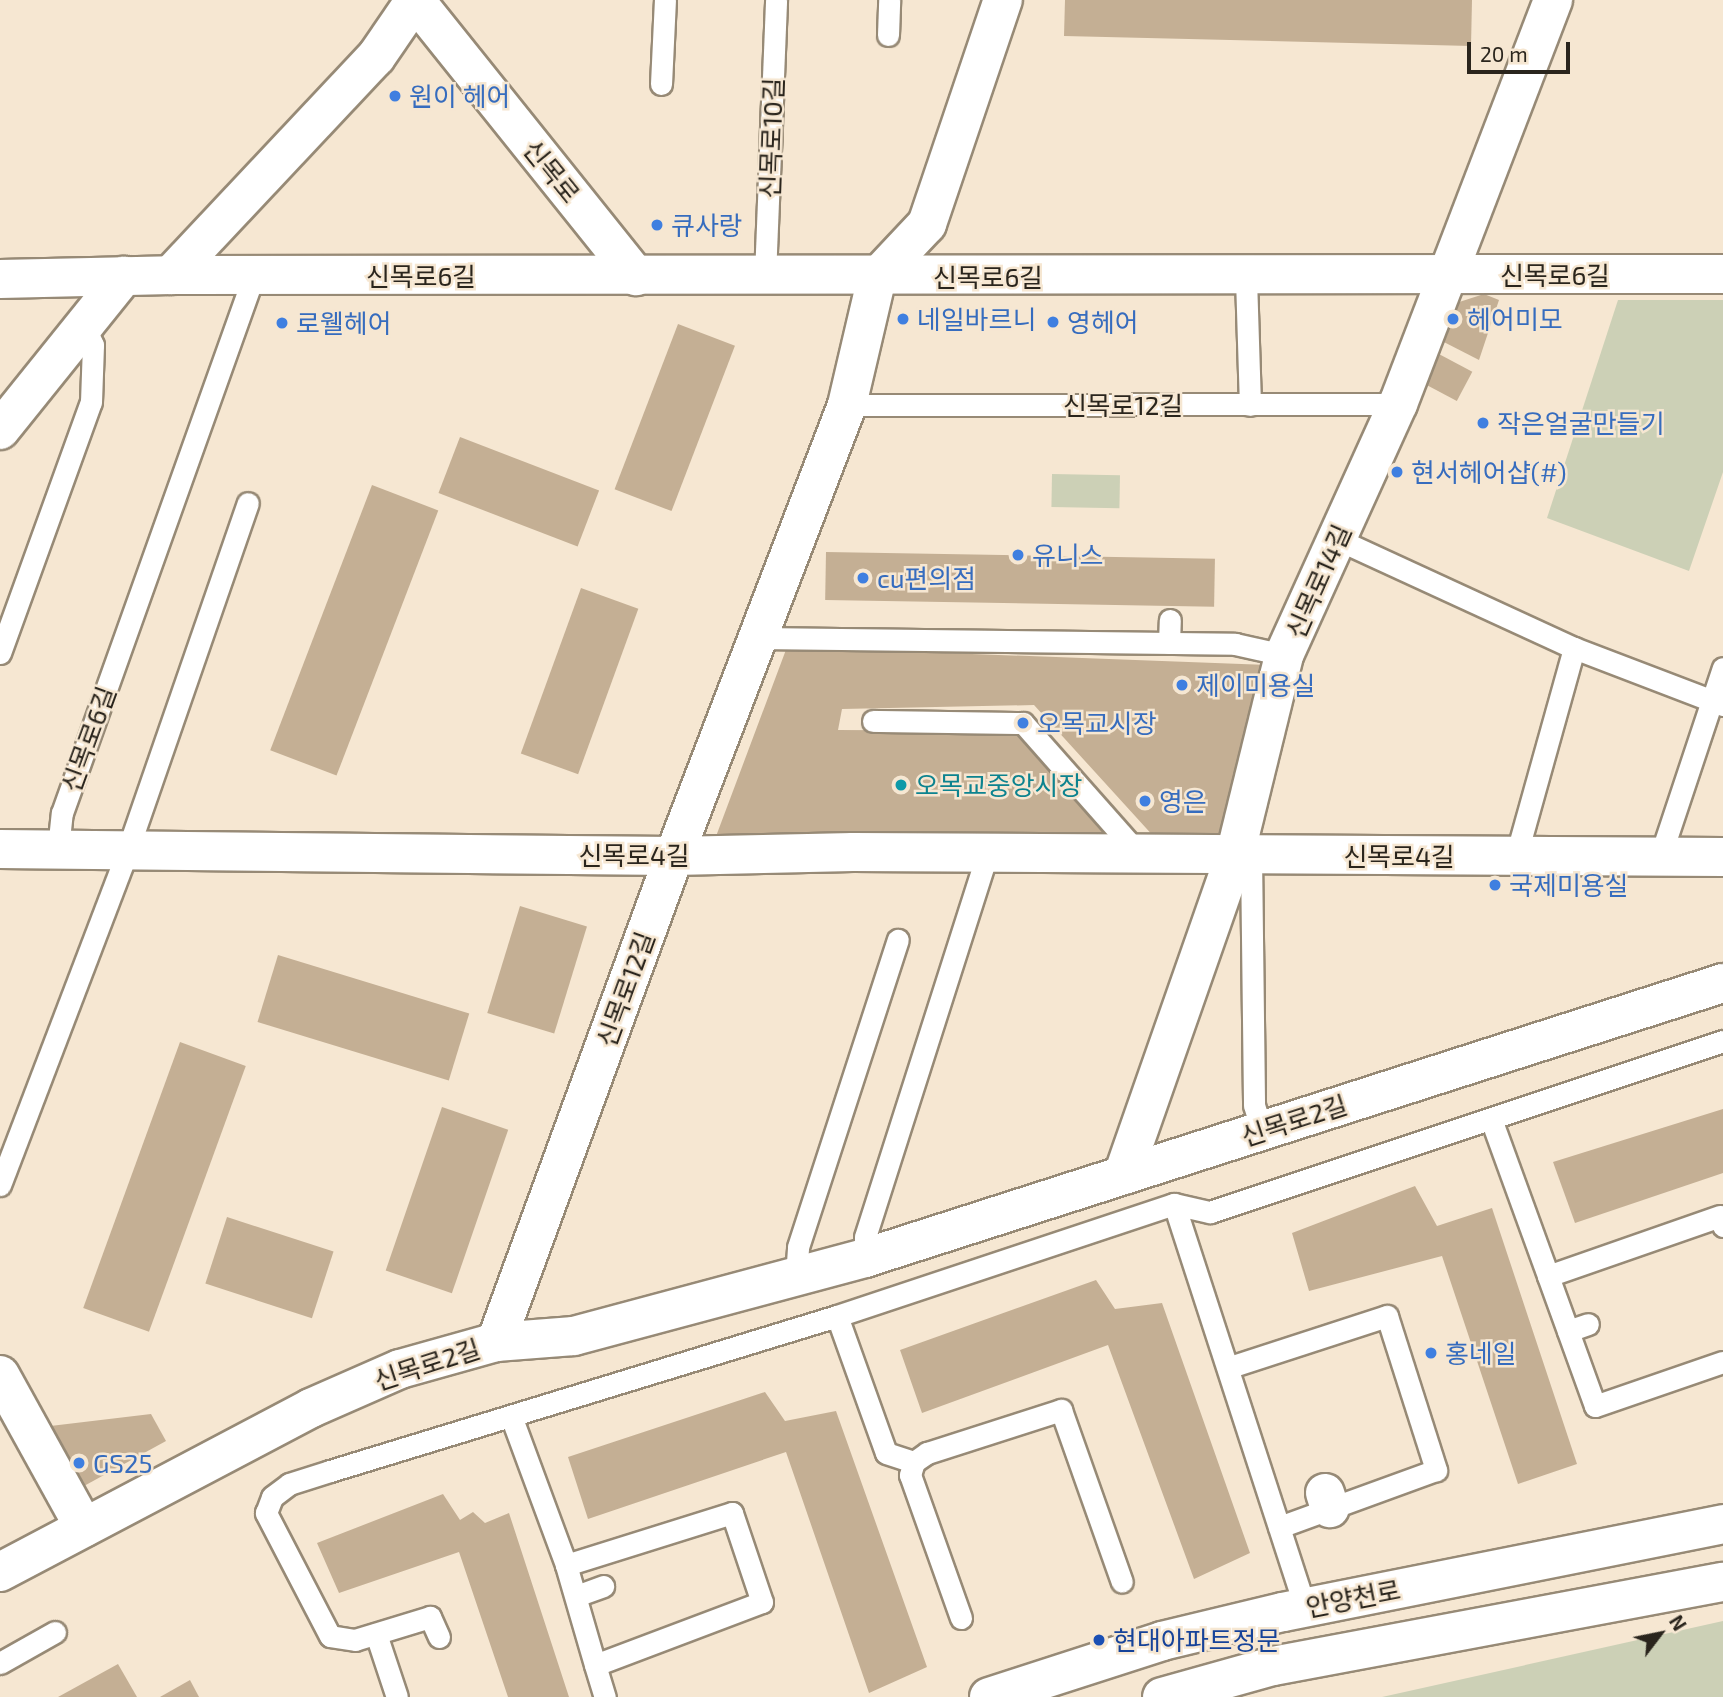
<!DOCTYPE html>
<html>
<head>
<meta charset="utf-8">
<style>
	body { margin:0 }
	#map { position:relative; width:1723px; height:1697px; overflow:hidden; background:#f6e7d2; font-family:"Exo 2","Noto Sans KR",sans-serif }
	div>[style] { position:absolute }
	.green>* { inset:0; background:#ccd0b6; transform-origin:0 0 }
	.building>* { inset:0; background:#c4af94; transform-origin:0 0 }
	.roads { filter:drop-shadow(2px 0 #978a76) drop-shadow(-2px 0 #978a76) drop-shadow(0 2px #978a76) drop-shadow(0 -2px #978a76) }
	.lane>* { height:21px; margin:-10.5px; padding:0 10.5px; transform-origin:10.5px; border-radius:10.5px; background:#fff }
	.street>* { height:38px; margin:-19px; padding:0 19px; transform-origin:19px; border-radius:19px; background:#fff }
	.secondary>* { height:38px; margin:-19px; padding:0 19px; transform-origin:19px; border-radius:19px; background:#fff }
	.dots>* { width:19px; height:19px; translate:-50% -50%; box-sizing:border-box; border:4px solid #f6e7d2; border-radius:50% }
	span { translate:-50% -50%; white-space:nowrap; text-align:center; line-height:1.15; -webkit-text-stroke:5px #f6e7d2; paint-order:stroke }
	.shop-label { font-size:26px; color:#366cbe }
	.left { translate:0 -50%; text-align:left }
	.street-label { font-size:26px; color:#2a251d }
	.culture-label { font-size:26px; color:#0d838f }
	.transit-label { font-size:26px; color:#164399 }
	.north { position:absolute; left:1625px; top:1599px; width:70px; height:70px; -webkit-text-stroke:5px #f6e7d2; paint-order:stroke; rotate:58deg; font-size:19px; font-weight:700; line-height:28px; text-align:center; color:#2a251d }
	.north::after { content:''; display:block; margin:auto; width:24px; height:32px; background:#2a251d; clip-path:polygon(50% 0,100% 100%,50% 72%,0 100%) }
	.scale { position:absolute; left:1467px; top:42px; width:103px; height:32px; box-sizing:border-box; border:4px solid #2a251d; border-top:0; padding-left:9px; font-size:21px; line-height:24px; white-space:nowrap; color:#2a251d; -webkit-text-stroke:5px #f6e7d2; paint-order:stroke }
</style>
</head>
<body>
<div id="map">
	<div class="green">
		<i style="clip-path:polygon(1618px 300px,1723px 300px,1723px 472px,1689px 571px,1547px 518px)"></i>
		<i style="left:1052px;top:474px;width:68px;height:33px;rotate:1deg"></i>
		<i style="clip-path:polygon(1723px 1621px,1723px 1697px,1382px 1697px)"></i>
	</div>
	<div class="building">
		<i style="clip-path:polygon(1065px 0,1472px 0,1471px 46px,1064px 36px)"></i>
		<i style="clip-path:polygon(1484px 294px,1499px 300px,1479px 360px,1438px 339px,1450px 305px)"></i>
		<i style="left:678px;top:324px;width:61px;height:177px;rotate:21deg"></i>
		<i style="left:1437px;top:353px;width:40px;height:33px;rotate:28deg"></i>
		<i style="left:460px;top:437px;width:149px;height:60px;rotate:21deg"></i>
		<i style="left:372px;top:485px;width:71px;height:284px;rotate:21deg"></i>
		<i style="left:826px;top:552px;width:389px;height:48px;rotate:1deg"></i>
		<i style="left:581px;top:588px;width:61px;height:176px;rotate:20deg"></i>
		<i style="clip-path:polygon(787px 647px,1268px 665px,1228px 839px,1156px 839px,1034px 705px,842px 709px,838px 730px,1019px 731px,1118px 842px,715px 839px)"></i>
		<i style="left:520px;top:906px;width:70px;height:112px;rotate:17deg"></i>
		<i style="left:278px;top:955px;width:200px;height:70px;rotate:17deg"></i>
		<i style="left:180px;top:1042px;width:70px;height:283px;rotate:20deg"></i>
		<i style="left:442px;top:1107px;width:70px;height:173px;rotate:19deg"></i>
		<i style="clip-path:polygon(1723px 1109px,1723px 1173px,1575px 1223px,1553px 1162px)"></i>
		<i style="clip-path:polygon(1415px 1186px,1437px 1226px,1492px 1208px,1577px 1464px,1518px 1484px,1442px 1256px,1309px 1291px,1292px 1233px)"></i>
		<i style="left:227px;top:1217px;width:112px;height:70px;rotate:18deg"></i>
		<i style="clip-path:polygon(1096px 1280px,1115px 1309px,1162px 1303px,1250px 1553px,1194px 1579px,1108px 1345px,922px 1413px,900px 1350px)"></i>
		<i style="clip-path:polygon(765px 1392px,785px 1421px,836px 1411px,927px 1667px,869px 1693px,786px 1452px,588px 1519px,568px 1457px)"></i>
		<i style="clip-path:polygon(151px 1414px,166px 1441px,84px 1486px,64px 1478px,42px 1427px)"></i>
		<i style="clip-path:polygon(443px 1494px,460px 1520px,473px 1512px,485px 1523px,509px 1513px,569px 1697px,508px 1697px,459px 1552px,339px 1593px,317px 1543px)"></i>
		<i style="clip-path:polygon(118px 1664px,137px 1697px,58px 1697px)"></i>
		<i style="clip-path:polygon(190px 1680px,199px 1697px,160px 1697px)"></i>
	</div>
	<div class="roads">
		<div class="lane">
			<i style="left:888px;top:35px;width:35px;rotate:-88deg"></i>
			<i style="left:661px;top:84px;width:84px;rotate:-87.3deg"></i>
			<i style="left:765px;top:276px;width:276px;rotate:-87.7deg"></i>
			<i style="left:1246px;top:278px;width:127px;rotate:88.2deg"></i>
			<i style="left:847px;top:405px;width:551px;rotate:-0.1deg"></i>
			<i style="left:1337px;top:539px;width:261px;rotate:24.7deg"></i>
			<i style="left:1574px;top:648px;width:160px;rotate:20.9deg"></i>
			<i style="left:758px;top:638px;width:477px;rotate:0.7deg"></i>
			<i style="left:1235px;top:644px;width:50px;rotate:12.7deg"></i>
			<i style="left:1169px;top:643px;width:23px;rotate:-88deg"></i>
			<i style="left:0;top:653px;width:267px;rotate:-70.1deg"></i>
			<i style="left:91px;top:402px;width:57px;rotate:-88deg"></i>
			<i style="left:93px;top:345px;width:21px;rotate:-115deg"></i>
			<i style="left:873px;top:721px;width:150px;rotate:0.8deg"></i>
			<i style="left:1023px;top:723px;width:175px;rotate:48.5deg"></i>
			<i style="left:58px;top:849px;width:36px;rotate:-84deg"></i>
			<i style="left:62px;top:813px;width:571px;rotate:-70.36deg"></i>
			<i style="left:1251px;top:855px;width:250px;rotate:89.3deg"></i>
			<i style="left:1254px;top:1105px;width:27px;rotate:73deg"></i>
			<i style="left:1516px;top:856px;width:216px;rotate:-74.4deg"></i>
			<i style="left:1660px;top:857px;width:199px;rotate:-71.6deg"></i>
			<i style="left:1491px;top:1119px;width:167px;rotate:70deg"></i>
			<i style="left:0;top:1185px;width:360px;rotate:-69.1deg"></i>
			<i style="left:128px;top:849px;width:366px;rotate:-70.9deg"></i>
			<i style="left:1174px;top:1204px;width:425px;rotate:72deg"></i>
			<i style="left:1723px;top:1226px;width:10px;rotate:-107deg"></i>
			<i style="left:1720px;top:1216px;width:182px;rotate:160.8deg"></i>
			<i style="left:1548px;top:1276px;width:138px;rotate:70.1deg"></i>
			<i style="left:1595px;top:1406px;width:135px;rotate:-19deg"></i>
			<i style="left:865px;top:1258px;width:21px;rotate:-90deg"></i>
			<i style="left:865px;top:1237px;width:401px;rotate:-72.3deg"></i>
			<i style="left:796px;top:1277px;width:30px;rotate:-86deg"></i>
			<i style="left:798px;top:1247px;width:323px;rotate:-72deg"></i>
			<i style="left:837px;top:1316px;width:145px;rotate:70.3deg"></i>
			<i style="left:886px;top:1453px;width:29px;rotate:18deg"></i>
			<i style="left:1568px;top:1331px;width:21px;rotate:-19deg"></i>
			<i style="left:1230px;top:1367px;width:165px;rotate:-18deg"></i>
			<i style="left:1387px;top:1316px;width:162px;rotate:72.3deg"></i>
			<i style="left:1436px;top:1470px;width:167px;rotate:160deg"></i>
			<i style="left:511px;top:1416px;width:159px;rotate:69.7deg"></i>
			<i style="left:566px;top:1565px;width:104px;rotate:73.8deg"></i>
			<i style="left:566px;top:1565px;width:174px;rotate:-17.4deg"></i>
			<i style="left:732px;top:1513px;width:94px;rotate:71.4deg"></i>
			<i style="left:762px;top:1602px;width:178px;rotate:159.3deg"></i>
			<i style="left:595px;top:1665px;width:34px;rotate:73deg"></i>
			<i style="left:576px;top:1596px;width:29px;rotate:-20deg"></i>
			<i style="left:961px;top:1618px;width:152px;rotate:-109.6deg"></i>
			<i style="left:910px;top:1475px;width:14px;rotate:-73deg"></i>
			<i style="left:914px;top:1462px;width:16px;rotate:-35deg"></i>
			<i style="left:927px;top:1453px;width:141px;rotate:-17.8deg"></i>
			<i style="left:1061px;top:1410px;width:182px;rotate:70.5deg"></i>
			<i style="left:376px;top:1634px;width:66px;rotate:71.6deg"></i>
			<i style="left:439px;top:1637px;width:22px;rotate:-114deg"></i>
			<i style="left:430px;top:1617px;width:78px;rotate:163deg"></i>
			<i style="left:355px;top:1640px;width:25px;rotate:-171deg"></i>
			<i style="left:330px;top:1636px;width:139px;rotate:-117.5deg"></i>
			<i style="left:266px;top:1513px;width:17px;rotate:-69deg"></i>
			<i style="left:272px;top:1497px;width:21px;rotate:-37deg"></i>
			<i style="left:289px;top:1484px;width:43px;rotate:-17.6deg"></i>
			<i style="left:330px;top:1471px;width:530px;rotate:-17deg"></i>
			<i style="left:837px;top:1316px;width:355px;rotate:-18.4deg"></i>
			<i style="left:1174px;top:1204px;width:37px;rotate:13deg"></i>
			<i style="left:1210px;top:1212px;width:541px;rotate:-18.43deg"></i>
			<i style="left:0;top:1663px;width:63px;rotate:-29.4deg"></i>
		</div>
		<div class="street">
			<i style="left:415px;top:0;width:354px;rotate:51.3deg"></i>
			<i style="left:171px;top:275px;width:299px;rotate:-46.8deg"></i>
			<i style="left:376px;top:57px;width:69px;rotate:-55.6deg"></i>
			<i style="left:0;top:279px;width:171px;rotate:-1.3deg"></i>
			<i style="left:171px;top:275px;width:1552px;rotate:-0.04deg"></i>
			<i style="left:0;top:430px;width:198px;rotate:-51.2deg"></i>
			<i style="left:0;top:849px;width:674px;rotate:0.6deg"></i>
			<i style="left:674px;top:856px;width:179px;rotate:-1.3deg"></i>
			<i style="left:853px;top:852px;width:870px;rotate:0.33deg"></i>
			<i style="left:1123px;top:1175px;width:339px;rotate:-70.7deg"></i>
			<i style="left:1235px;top:855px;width:206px;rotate:-76.2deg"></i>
			<i style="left:1284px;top:655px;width:276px;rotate:-65.6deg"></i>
			<i style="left:1398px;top:404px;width:433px;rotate:-69deg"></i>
			<i style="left:496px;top:1342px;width:518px;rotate:-69.88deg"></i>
			<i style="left:674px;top:856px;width:483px;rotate:-69deg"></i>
			<i style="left:847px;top:405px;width:131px;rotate:-76.8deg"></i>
			<i style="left:877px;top:277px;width:73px;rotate:-46.7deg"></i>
			<i style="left:927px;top:224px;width:237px;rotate:-71.3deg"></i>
			<i style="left:0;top:1375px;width:174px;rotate:61.1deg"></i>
			<i style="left:1325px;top:1493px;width:16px;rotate:72deg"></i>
			<i style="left:0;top:1572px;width:352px;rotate:-27.8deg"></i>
			<i style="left:311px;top:1408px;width:97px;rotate:-23.7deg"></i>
			<i style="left:400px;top:1369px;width:100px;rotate:-15.7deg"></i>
			<i style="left:496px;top:1342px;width:78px;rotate:-4.4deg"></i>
			<i style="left:574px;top:1336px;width:301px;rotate:-15deg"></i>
			<i style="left:865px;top:1258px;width:901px;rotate:-17.77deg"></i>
		</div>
		<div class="secondary">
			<i style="left:989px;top:1697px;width:182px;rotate:-17.9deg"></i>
			<i style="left:1162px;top:1641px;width:124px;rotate:-13.5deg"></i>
			<i style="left:1283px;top:1612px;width:449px;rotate:-11.3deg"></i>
			<i style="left:1162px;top:1697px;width:115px;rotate:-15.6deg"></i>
			<i style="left:1273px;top:1666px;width:458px;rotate:-10.6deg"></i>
		</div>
	</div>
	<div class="dots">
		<i style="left:395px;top:96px;background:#3f7fe0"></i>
		<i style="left:657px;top:225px;background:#3f7fe0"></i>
		<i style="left:903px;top:319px;background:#3f7fe0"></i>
		<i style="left:1453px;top:319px;background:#3f7fe0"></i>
		<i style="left:1053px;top:322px;background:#3f7fe0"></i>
		<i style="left:282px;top:323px;background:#3f7fe0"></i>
		<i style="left:1483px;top:423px;background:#3f7fe0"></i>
		<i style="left:1397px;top:472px;background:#3f7fe0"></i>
		<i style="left:1018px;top:555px;background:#3f7fe0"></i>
		<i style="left:863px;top:578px;background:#3f7fe0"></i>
		<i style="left:1182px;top:685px;background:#3f7fe0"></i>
		<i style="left:1023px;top:723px;background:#3f7fe0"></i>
		<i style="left:901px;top:785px;background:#0f9aa8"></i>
		<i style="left:1145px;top:801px;background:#3f7fe0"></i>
		<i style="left:1495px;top:885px;background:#3f7fe0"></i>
		<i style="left:1431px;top:1353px;background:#3f7fe0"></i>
		<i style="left:79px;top:1463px;background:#3f7fe0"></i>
		<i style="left:1099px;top:1640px;background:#1a4fb4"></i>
	</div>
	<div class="shop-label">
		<span class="left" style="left:409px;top:96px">원이 헤어</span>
		<span class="left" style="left:671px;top:225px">큐사랑</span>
		<span class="left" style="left:917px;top:319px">네일바르니</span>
		<span class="left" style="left:1467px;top:319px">헤어미모</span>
		<span class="left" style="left:1067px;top:322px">영헤어</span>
		<span class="left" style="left:296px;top:323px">로웰헤어</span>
		<span class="left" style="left:1497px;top:423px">작은얼굴만들기</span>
		<span class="left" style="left:1411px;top:472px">현서헤어샵(#)</span>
		<span class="left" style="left:1032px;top:555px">유니스</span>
		<span class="left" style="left:877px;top:578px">cu편의점</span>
		<span class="left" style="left:1196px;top:685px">제이미용실</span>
		<span class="left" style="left:1037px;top:723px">오목교시장</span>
		<span class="left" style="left:1159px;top:801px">영은</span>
		<span class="left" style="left:1509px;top:885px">국제미용실</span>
		<span class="left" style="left:1445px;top:1353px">홍네일</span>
		<span class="left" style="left:93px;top:1463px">GS25</span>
	</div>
	<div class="street-label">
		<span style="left:771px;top:138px;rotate:-88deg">신목로10길</span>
		<span style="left:552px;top:171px;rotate:51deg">신목로</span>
		<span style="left:1555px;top:275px">신목로6길</span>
		<span style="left:421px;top:276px">신목로6길</span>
		<span style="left:988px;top:277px">신목로6길</span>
		<span style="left:1123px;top:405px">신목로12길</span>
		<span style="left:1318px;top:581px;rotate:-66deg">신목로14길</span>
		<span style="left:88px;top:739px;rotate:-70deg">신목로6길</span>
		<span style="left:634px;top:855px">신목로4길</span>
		<span style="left:1399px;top:856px">신목로4길</span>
		<span style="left:625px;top:989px;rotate:-70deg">신목로12길</span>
		<span style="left:1294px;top:1120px;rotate:-18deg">신목로2길</span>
		<span style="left:427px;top:1364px;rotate:-18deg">신목로2길</span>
		<span style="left:1353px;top:1598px;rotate:-11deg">안양천로</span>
	</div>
	<div class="culture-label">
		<span class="left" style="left:915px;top:785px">오목교중앙시장</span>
	</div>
	<div class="transit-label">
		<span class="left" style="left:1113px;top:1640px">현대아파트정문</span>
	</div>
	<div class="north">N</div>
	<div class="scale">20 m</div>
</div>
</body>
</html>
